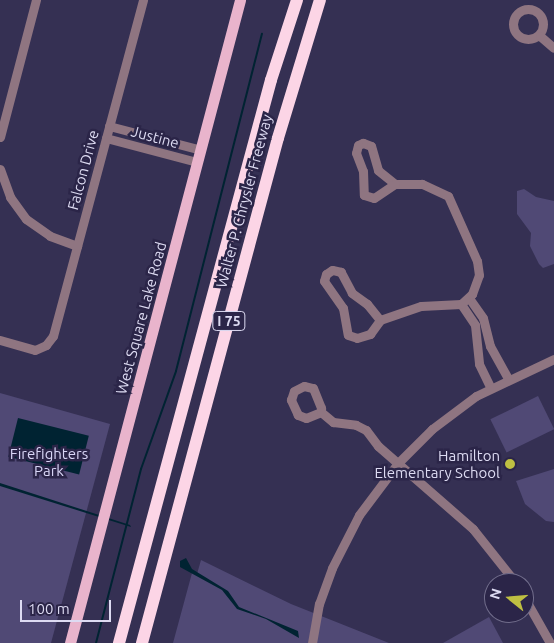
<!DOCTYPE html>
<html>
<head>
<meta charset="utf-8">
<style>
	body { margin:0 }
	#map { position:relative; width:554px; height:643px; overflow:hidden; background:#353053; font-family:Ubuntu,sans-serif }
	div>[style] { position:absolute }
	.green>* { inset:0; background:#504975; transform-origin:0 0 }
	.water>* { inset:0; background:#002332; transform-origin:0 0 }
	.stream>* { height:2px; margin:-1px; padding:0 1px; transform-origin:1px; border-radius:1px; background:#002332 }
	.minor>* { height:9px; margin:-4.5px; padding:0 4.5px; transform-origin:4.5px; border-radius:4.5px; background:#8f7581 }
	.minor>.ring { margin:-4.5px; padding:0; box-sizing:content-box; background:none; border:9px solid #8f7581; border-radius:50% }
	.major>* { height:11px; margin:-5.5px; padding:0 5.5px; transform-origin:5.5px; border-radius:5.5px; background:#e9b4cc }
	.highway>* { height:12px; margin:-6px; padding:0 6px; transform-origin:6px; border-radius:6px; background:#fcd5e6 }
	.dots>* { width:14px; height:14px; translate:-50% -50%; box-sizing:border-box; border:2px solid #2b2548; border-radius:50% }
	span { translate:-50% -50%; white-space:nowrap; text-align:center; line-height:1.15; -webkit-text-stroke:5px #2b2548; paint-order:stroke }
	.shield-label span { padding:1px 4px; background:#2b2548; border:1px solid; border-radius:4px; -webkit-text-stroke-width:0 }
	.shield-label { font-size:14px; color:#dddbf2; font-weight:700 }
	.street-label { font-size:15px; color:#dddbf2 }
	.park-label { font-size:15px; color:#d9d6f6 }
	.poi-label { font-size:15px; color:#dddbf2 }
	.right { translate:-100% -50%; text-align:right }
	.north { position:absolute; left:484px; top:573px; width:50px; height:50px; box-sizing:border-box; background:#2b2548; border:1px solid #726e8c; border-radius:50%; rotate:287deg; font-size:14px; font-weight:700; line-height:20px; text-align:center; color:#dddbf2 }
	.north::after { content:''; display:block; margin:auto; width:18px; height:22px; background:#bebf42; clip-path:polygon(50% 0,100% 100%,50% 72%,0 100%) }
	.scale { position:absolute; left:20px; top:600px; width:91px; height:22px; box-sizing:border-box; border:2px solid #dddbf2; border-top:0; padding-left:6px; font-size:15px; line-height:18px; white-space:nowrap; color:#dddbf2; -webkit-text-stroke:4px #2b2548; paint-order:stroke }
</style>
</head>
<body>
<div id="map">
	<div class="green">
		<i style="clip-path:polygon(524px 189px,536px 197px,554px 201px,554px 264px,543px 268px,539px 264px,530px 246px,531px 233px,517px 214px,517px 191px)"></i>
		<i style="clip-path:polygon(0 393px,110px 424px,51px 643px,0 643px)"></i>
		<i style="left:538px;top:396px;width:37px;height:53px;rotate:64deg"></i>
		<i style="clip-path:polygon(554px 469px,554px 522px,546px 521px,525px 504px,516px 481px)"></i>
		<i style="clip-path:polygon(201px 560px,291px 604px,389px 643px,173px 643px,192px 573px,197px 574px)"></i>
		<i style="clip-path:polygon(489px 617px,503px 643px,443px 643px)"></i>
	</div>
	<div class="water">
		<i style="left:18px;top:418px;width:73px;height:40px;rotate:14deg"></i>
		<i style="clip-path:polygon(0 483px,130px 525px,131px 527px,0 486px)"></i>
		<i style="clip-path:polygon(186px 558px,192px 569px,228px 591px,239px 607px,298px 631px,299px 638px,266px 619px,237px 609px,222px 590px,180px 567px,180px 561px)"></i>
	</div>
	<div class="stream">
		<i style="left:96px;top:643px;width:180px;rotate:-75.5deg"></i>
		<i style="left:141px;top:469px;width:104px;rotate:-70.3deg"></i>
		<i style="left:176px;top:371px;width:348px;rotate:-75.7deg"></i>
	</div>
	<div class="minor">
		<i class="ring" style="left:513px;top:9px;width:21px;height:21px"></i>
		<i style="left:540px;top:36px;width:18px;rotate:41deg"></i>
		<i style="left:109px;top:126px;width:95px;rotate:14.6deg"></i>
		<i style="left:0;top:137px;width:142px;rotate:-75.3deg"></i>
		<i style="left:106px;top:138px;width:94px;rotate:14.8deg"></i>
		<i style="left:0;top:169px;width:30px;rotate:70deg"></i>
		<i style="left:10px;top:197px;width:27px;rotate:54deg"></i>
		<i style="left:26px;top:219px;width:29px;rotate:35deg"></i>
		<i style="left:50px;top:236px;width:29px;rotate:20deg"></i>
		<i style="left:469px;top:298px;width:24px;rotate:55deg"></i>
		<i style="left:483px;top:318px;width:29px;rotate:76deg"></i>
		<i style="left:490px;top:346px;width:37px;rotate:61deg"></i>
		<i style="left:461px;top:304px;width:25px;rotate:56deg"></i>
		<i style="left:475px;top:325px;width:39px;rotate:84deg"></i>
		<i style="left:479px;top:364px;width:25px;rotate:64deg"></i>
		<i style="left:380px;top:320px;width:21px;rotate:-129deg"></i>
		<i style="left:367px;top:304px;width:19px;rotate:-144deg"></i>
		<i style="left:352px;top:293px;width:24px;rotate:-118deg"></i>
		<i style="left:341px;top:272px;width:9px;rotate:-167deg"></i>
		<i style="left:332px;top:270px;width:7px;rotate:146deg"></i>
		<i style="left:326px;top:274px;width:7px;rotate:106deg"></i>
		<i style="left:324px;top:281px;width:33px;rotate:55deg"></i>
		<i style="left:343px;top:308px;width:27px;rotate:80deg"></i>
		<i style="left:348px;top:335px;width:9px;rotate:18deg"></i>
		<i style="left:357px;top:338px;width:14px;rotate:-17deg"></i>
		<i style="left:370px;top:334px;width:17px;rotate:-54deg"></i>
		<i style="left:380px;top:320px;width:43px;rotate:-18.9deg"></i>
		<i style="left:421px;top:306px;width:40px;rotate:-2.9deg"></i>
		<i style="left:461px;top:304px;width:15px;rotate:-42deg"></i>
		<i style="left:472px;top:294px;width:20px;rotate:-70deg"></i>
		<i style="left:479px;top:275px;width:14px;rotate:-98deg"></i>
		<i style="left:477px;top:261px;width:71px;rotate:-114deg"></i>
		<i style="left:448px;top:196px;width:29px;rotate:-155deg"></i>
		<i style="left:422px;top:184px;width:27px;rotate:180deg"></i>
		<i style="left:395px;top:184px;width:22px;rotate:-141deg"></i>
		<i style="left:378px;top:170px;width:25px;rotate:-106deg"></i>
		<i style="left:371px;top:146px;width:9px;rotate:-159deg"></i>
		<i style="left:363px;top:143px;width:5px;rotate:158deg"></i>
		<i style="left:358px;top:145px;width:8px;rotate:104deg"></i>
		<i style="left:356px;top:153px;width:19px;rotate:69deg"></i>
		<i style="left:363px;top:171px;width:24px;rotate:88deg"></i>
		<i style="left:364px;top:195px;width:10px;rotate:17deg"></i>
		<i style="left:374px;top:198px;width:25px;rotate:-34deg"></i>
		<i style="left:0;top:340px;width:36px;rotate:16deg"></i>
		<i style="left:35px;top:350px;width:12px;rotate:-24deg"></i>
		<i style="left:46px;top:345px;width:11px;rotate:-52deg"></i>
		<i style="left:53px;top:336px;width:348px;rotate:-75deg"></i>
		<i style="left:304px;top:386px;width:9px;rotate:13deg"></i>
		<i style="left:313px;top:388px;width:22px;rotate:68deg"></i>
		<i style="left:321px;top:408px;width:4px;rotate:90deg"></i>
		<i style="left:321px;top:412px;width:16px;rotate:158deg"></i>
		<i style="left:306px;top:418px;width:9px;rotate:-159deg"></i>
		<i style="left:298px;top:415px;width:17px;rotate:-115deg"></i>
		<i style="left:291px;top:400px;width:9px;rotate:-72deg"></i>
		<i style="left:294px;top:391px;width:11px;rotate:-27deg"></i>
		<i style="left:321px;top:412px;width:16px;rotate:40deg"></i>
		<i style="left:333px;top:422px;width:23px;rotate:7deg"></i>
		<i style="left:356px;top:425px;width:11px;rotate:27deg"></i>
		<i style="left:366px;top:430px;width:20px;rotate:53deg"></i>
		<i style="left:378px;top:446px;width:126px;rotate:41.1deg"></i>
		<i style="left:473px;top:529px;width:69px;rotate:51.5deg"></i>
		<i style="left:524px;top:597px;width:53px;rotate:60.5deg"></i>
		<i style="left:312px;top:643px;width:40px;rotate:-80deg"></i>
		<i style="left:319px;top:604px;width:38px;rotate:-70deg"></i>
		<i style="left:332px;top:568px;width:59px;rotate:-63deg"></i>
		<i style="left:359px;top:515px;width:65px;rotate:-53.1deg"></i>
		<i style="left:398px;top:463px;width:48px;rotate:-45deg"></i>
		<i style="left:432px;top:429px;width:55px;rotate:-36.9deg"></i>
		<i style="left:476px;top:396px;width:86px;rotate:-25.4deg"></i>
	</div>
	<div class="major">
		<i style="left:70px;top:643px;width:665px;rotate:-75.19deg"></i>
	</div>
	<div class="highway">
		<i style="left:119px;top:643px;width:583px;rotate:-74.89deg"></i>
		<i style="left:271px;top:80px;width:84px;rotate:-72deg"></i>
		<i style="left:142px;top:643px;width:523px;rotate:-74.93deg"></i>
		<i style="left:278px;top:138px;width:144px;rotate:-73.1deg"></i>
	</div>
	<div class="dots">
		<i style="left:510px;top:464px;background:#bebf42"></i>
	</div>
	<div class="shield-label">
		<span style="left:229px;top:321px">I 75</span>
	</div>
	<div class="street-label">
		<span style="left:155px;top:137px;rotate:15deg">Justine</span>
		<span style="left:83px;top:170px;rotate:-75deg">Falcon Drive</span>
		<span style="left:244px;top:201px;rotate:-75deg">Walter P. Chrysler Freeway</span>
		<span style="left:141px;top:318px;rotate:-75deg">West Square Lake Road</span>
	</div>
	<div class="park-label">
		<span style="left:49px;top:462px">Firefighters<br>Park</span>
	</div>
	<div class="poi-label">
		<span class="right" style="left:500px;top:464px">Hamilton<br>Elementary School</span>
	</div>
	<div class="north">N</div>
	<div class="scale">100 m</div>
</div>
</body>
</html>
